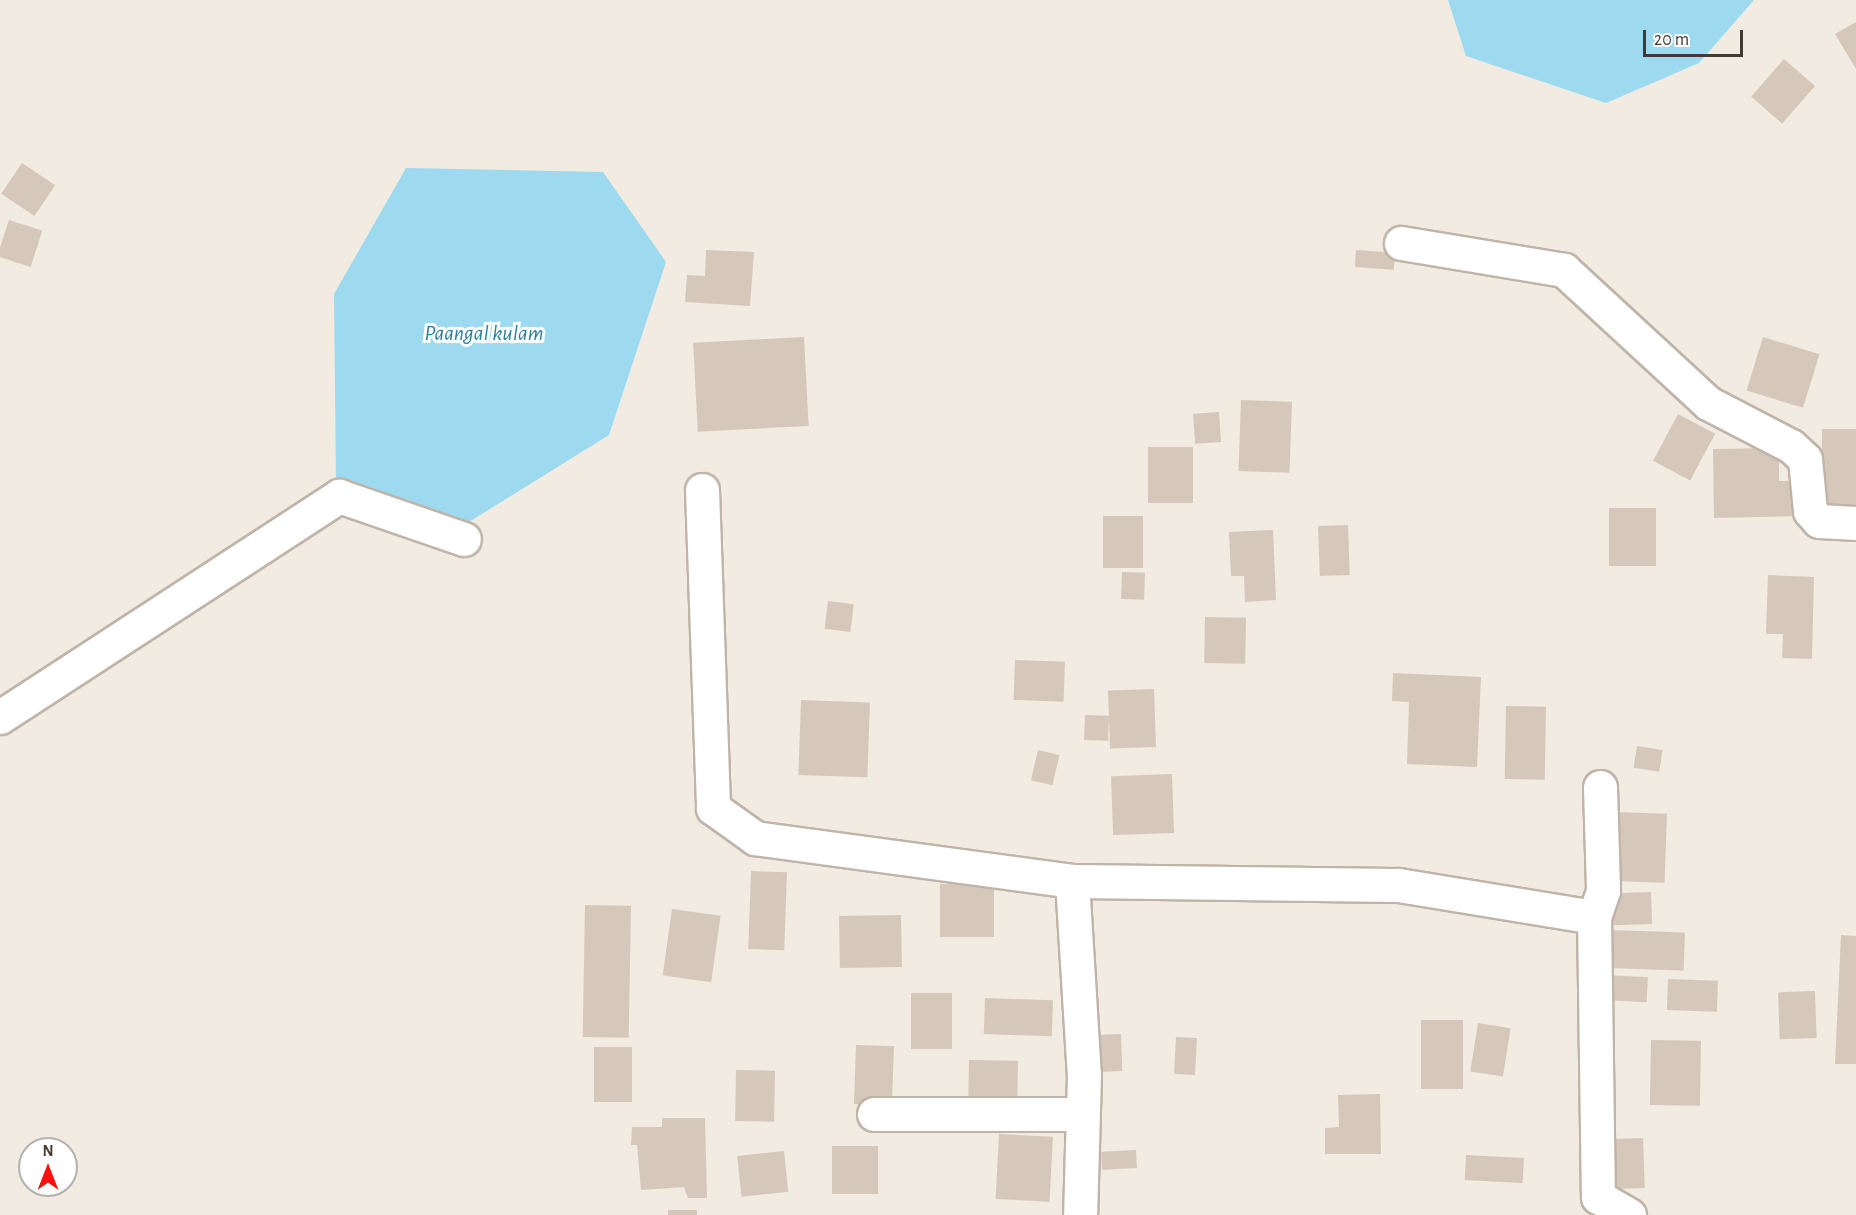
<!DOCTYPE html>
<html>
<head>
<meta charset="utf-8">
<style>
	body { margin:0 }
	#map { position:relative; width:1856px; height:1215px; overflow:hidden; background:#f1ebe2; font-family:"Alegreya Sans",sans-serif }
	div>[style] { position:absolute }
	.water>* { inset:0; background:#9ddaf0 }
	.building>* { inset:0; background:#d6c7bb; transform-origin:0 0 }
	.roads { filter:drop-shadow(2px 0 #c0b4a8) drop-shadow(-2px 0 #c0b4a8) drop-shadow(0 2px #c0b4a8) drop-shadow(0 -2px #c0b4a8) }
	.minor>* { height:33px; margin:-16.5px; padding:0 16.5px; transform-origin:16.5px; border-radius:16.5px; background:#fff }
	span { translate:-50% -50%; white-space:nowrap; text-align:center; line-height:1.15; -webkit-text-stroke:6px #fff; paint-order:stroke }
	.water-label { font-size:22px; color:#297e9e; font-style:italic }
	.north { position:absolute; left:18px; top:1137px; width:60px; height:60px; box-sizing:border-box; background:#fff; border:2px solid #b4b0ad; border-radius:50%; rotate:0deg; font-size:16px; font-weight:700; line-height:24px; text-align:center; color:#433a33 }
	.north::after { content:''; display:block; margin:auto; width:21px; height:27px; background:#fc110f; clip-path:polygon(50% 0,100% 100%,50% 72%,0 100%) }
	.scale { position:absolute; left:1643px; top:30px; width:100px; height:27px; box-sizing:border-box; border:3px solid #433a33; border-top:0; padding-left:8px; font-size:18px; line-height:21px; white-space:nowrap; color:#433a33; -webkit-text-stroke:4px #fff; paint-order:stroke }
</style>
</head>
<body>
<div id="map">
	<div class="water">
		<i style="clip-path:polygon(1448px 0,1754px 0,1699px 63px,1606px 103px,1466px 56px)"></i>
		<i style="clip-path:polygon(406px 168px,603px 172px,666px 262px,609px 435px,464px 525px,336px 482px,334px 294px)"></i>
	</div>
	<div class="building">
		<i style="clip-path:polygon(1856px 22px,1856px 69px,1835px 34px)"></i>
		<i style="left:1784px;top:59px;width:41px;height:50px;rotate:41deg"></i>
		<i style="left:22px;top:163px;width:40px;height:37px;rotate:34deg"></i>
		<i style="left:9px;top:220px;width:35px;height:38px;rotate:18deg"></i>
		<i style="clip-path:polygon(706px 250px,754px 252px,750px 306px,685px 302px,687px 275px,705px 276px)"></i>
		<i style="left:1356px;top:250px;width:39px;height:17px;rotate:4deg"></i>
		<i style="left:804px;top:337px;width:89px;height:111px;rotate:87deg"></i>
		<i style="left:1763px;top:337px;width:59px;height:56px;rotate:17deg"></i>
		<i style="left:1241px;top:400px;width:51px;height:71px;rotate:2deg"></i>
		<i style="left:1219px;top:412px;width:30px;height:26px;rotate:86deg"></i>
		<i style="left:1678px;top:414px;width:42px;height:53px;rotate:28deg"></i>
		<i style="left:1856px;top:429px;width:81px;height:34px;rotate:90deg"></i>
		<i style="left:1148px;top:447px;width:45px;height:56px"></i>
		<i style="clip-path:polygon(1779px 448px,1779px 481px,1799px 481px,1799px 516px,1714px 518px,1713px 449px)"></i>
		<i style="left:1609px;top:508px;width:47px;height:58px"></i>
		<i style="left:1103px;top:516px;width:40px;height:52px"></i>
		<i style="left:1348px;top:525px;width:50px;height:30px;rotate:88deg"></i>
		<i style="clip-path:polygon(1273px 530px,1276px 600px,1245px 602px,1244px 576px,1231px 576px,1229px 532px)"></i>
		<i style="left:1122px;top:572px;width:23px;height:27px;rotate:2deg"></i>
		<i style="clip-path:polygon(1768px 575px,1814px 577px,1812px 659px,1782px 658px,1783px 634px,1766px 634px)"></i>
		<i style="left:828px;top:601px;width:26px;height:28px;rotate:7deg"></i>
		<i style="left:1205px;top:617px;width:41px;height:46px;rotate:1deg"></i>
		<i style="left:1015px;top:660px;width:50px;height:40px;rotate:2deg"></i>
		<i style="clip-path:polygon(1393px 673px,1481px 677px,1477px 767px,1407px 764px,1409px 702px,1392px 701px)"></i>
		<i style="left:1154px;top:689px;width:58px;height:46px;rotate:88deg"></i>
		<i style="left:801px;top:700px;width:69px;height:75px;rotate:2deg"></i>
		<i style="left:1506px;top:706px;width:40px;height:73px;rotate:1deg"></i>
		<i style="left:1085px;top:715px;width:24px;height:25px;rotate:2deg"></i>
		<i style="left:1637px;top:746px;width:26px;height:22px;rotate:9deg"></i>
		<i style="left:1038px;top:750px;width:22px;height:31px;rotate:13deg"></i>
		<i style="left:1172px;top:774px;width:59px;height:61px;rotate:88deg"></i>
		<i style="left:1614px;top:812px;width:53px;height:69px;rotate:2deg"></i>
		<i style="left:751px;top:871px;width:36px;height:78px;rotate:2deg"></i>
		<i style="left:994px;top:884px;width:53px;height:54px;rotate:90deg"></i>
		<i style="left:1651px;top:892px;width:32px;height:43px;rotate:88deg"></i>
		<i style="left:585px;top:905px;width:46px;height:132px;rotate:1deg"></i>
		<i style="left:672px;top:909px;width:49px;height:67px;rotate:8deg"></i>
		<i style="left:901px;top:915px;width:52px;height:62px;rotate:89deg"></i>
		<i style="left:1610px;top:930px;width:75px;height:38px;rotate:2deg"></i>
		<i style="clip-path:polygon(1841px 935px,1856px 936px,1856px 1064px,1835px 1064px)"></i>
		<i style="left:1606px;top:975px;width:42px;height:25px;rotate:3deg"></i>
		<i style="left:1668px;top:979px;width:50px;height:31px;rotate:2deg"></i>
		<i style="left:1815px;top:991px;width:47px;height:37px;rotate:88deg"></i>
		<i style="left:952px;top:993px;width:56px;height:41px;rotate:90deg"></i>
		<i style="left:985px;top:998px;width:68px;height:36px;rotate:2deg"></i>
		<i style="left:1421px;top:1020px;width:42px;height:69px"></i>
		<i style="left:1478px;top:1023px;width:33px;height:49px;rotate:9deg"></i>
		<i style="left:1121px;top:1034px;width:37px;height:27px;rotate:88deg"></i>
		<i style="left:1176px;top:1037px;width:21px;height:37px;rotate:3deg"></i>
		<i style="left:1651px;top:1040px;width:50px;height:65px;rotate:1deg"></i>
		<i style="left:856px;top:1045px;width:38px;height:59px;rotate:2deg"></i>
		<i style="left:594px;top:1047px;width:38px;height:55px"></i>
		<i style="left:969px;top:1060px;width:49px;height:44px;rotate:1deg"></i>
		<i style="left:736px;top:1070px;width:39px;height:51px;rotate:1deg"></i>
		<i style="clip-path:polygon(1380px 1094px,1381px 1154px,1325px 1154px,1325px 1128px,1339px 1127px,1338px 1095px)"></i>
		<i style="clip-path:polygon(662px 1118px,705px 1118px,707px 1198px,688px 1198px,684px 1187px,641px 1190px,637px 1145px,631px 1145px,632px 1127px,662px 1127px)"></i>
		<i style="left:999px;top:1134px;width:54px;height:65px;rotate:3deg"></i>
		<i style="left:1643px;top:1138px;width:50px;height:32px;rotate:88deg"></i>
		<i style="left:832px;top:1146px;width:46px;height:48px"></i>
		<i style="left:1136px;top:1150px;width:18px;height:35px;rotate:87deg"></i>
		<i style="left:784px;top:1151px;width:41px;height:47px;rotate:84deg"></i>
		<i style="left:1466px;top:1155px;width:58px;height:25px;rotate:3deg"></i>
		<i style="left:668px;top:1210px;width:29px;height:5px"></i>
	</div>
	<div class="roads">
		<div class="minor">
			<i style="left:1401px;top:243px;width:165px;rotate:9.4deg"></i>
			<i style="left:1564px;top:270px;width:196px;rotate:42.7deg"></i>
			<i style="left:1708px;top:403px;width:93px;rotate:27.4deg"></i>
			<i style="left:1791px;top:446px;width:19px;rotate:43deg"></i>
			<i style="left:1805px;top:459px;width:52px;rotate:84.5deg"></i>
			<i style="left:1810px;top:511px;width:13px;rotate:48deg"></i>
			<i style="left:1819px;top:521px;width:37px;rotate:3deg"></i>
			<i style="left:702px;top:490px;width:318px;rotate:88deg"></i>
			<i style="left:713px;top:808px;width:52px;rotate:35.5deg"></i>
			<i style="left:755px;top:838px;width:320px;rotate:7.7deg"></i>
			<i style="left:1072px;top:881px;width:326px;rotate:0.7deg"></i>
			<i style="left:1398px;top:885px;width:199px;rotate:9.3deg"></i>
			<i style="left:0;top:717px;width:405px;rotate:-33.1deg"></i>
			<i style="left:339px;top:496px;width:132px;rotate:19deg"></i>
			<i style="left:1600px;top:787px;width:104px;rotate:88.3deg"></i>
			<i style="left:1603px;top:891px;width:28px;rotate:109deg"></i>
			<i style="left:1594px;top:917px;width:280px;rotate:89.2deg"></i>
			<i style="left:1598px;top:1197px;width:36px;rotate:30deg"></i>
			<i style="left:1072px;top:881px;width:194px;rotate:86.5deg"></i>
			<i style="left:1084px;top:1075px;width:140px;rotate:91.6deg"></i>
			<i style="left:874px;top:1114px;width:207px"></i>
		</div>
	</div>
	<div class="water-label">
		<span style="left:484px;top:334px">Paangal kulam</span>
	</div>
	<div class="north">N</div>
	<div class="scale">20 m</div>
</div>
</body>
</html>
